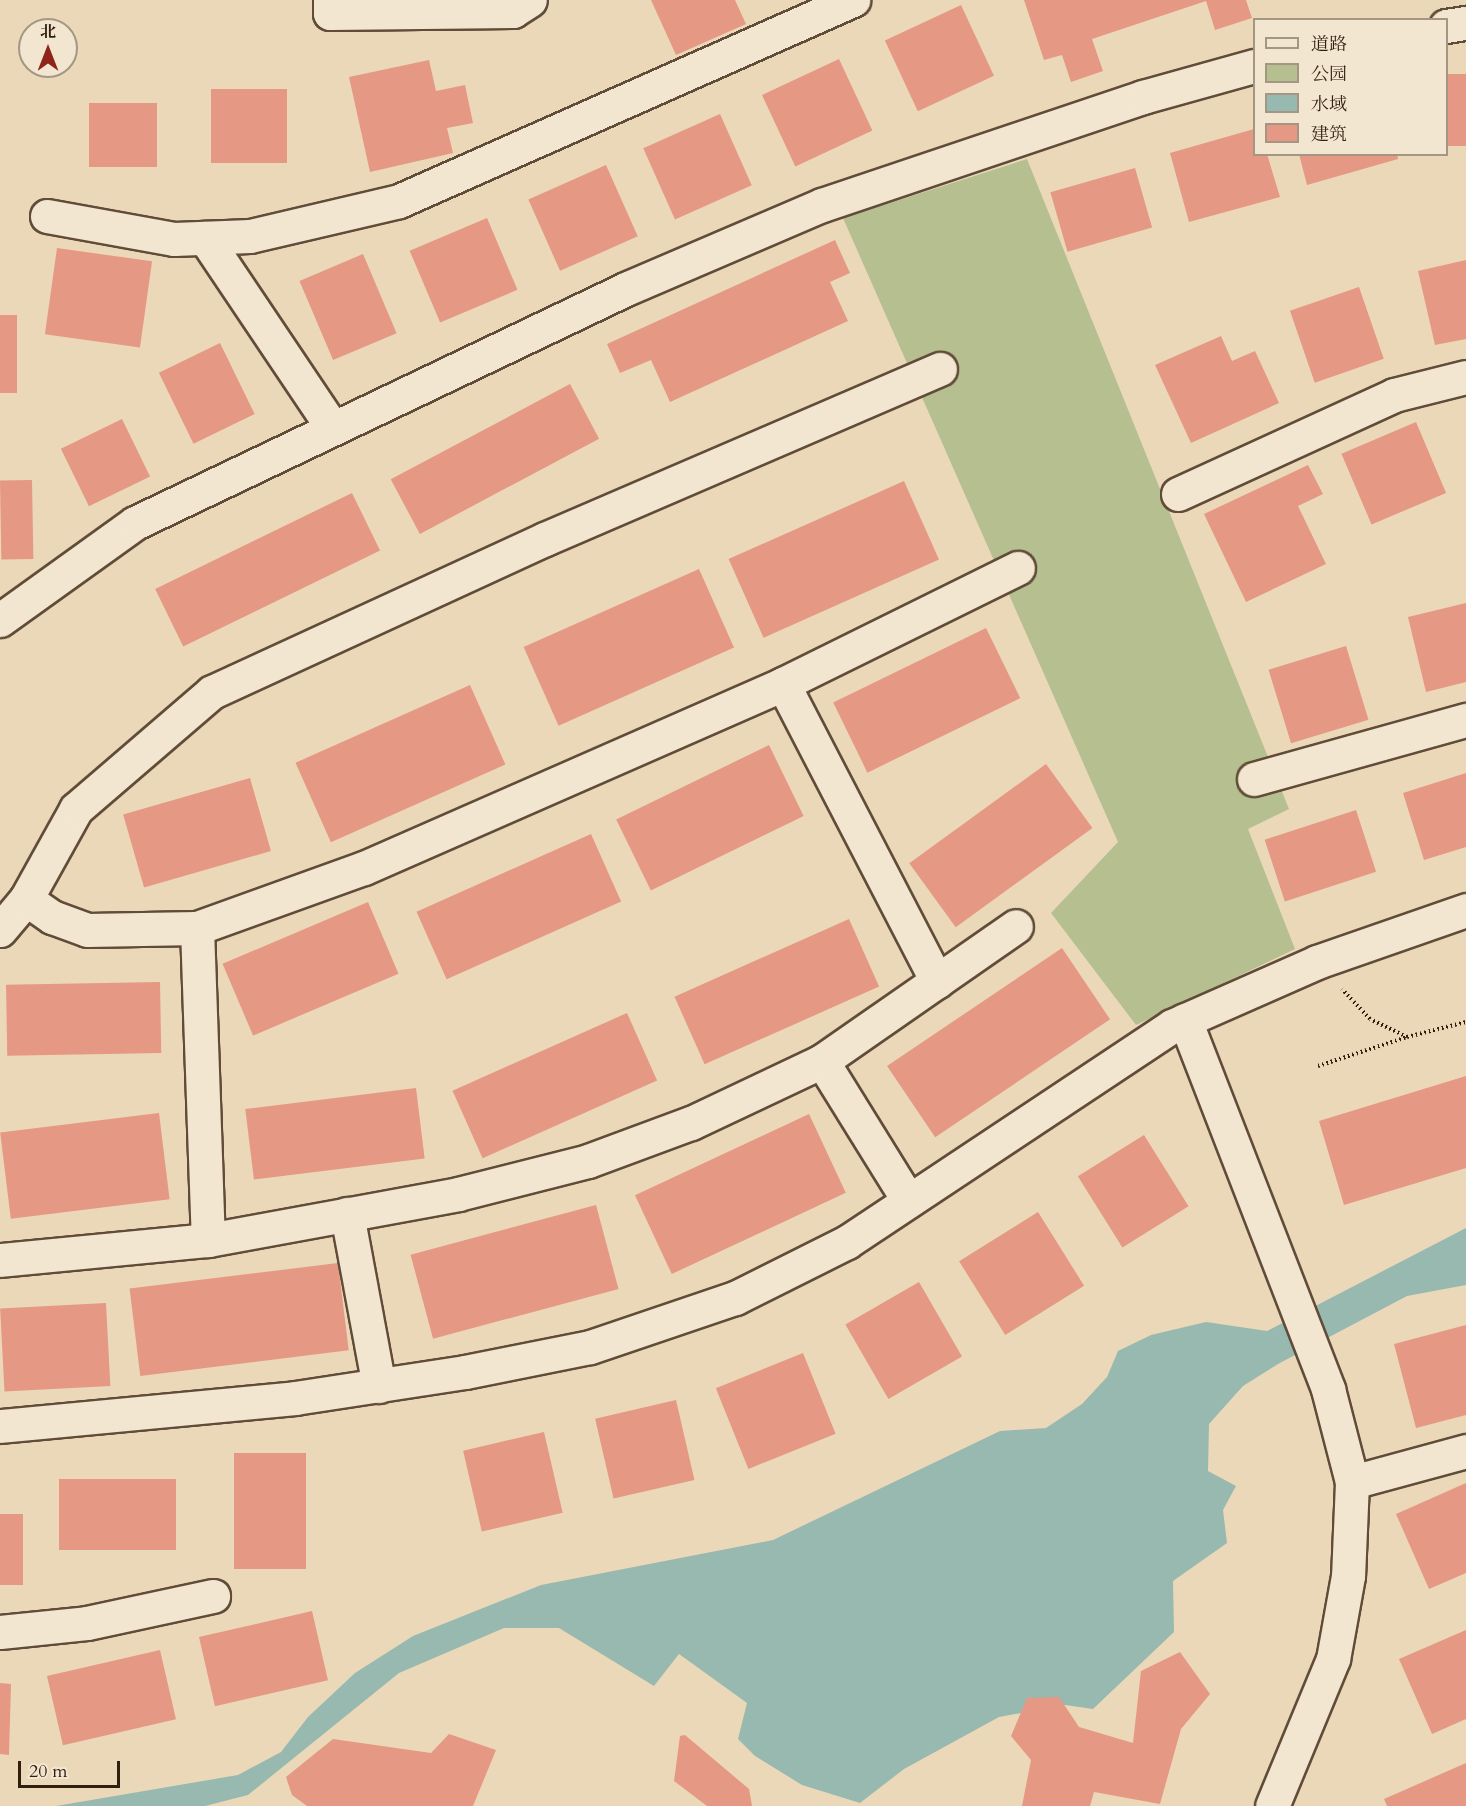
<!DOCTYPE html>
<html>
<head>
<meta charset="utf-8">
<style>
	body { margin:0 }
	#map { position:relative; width:1466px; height:1806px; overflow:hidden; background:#ebd8b8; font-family:Cardo,"Noto Serif SC",serif }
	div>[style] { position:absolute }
	.green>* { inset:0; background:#b6bf90 }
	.water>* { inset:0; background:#98b9b0 }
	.building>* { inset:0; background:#e59883; transform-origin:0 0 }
	.path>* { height:4px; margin-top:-2px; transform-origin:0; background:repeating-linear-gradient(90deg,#311e0d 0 1.5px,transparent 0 4.5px) }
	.roads { filter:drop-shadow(2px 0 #604c38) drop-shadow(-2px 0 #604c38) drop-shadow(0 2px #604c38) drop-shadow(0 -2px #604c38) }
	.minor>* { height:33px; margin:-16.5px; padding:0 16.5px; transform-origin:16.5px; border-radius:16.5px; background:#f2e6d1 }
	span { translate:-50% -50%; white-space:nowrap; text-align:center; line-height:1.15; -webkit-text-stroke:5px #f2e6d1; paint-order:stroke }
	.legend { position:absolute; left:1253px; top:18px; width:195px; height:138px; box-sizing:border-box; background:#f2e6d1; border:2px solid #a59683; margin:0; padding:8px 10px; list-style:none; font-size:18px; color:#311e0d }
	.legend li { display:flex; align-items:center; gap:12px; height:30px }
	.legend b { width:30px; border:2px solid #a59683 }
	.north { position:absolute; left:18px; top:18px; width:60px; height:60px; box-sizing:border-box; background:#f2e6d1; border:2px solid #a59683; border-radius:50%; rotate:0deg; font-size:16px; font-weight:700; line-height:24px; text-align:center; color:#311e0d }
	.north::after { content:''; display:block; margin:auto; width:21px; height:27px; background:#8f2418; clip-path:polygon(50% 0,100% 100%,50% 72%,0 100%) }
	.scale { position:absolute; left:18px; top:1761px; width:102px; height:27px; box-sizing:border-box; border:3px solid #311e0d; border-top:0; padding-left:8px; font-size:18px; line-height:21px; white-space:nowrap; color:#311e0d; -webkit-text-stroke:4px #f2e6d1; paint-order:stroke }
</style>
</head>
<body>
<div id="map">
	<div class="green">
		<i style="clip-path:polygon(1027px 159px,1289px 809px,1248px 829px,1295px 949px,1136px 1025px,1051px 913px,1118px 842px,843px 218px)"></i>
	</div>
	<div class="water">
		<i style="clip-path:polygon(1466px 1228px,1466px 1285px,1407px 1296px,1278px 1364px,1243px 1386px,1209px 1424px,1208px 1471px,1236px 1486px,1223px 1510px,1227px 1543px,1173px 1581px,1174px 1632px,1093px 1709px,1065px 1705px,999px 1717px,904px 1769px,860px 1803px,802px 1785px,755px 1756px,738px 1739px,747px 1703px,679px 1654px,654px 1686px,559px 1628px,504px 1628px,399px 1673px,248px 1795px,205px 1806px,56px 1806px,238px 1775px,281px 1752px,308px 1717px,355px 1673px,413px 1636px,541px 1585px,773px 1540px,1000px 1431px,1046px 1428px,1082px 1404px,1107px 1377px,1118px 1351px,1151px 1335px,1206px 1322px,1267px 1331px)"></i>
	</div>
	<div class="building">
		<i style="clip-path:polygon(651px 0,735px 0,746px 24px,676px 55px)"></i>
		<i style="clip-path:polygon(1024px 0,1246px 0,1252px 18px,1215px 30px,1206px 1px,1092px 39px,1103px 71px,1071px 82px,1062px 55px,1044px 60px)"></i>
		<i style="left:961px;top:5px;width:78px;height:84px;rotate:65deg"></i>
		<i style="left:839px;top:59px;width:79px;height:85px;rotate:65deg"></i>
		<i style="clip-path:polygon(429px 60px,436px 91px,465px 85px,473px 123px,447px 128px,453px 153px,370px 172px,349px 77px)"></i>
		<i style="left:1466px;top:74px;width:72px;height:20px;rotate:90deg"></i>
		<i style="left:211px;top:89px;width:76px;height:74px"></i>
		<i style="left:89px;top:103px;width:68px;height:64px"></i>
		<i style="left:720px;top:114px;width:78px;height:84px;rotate:66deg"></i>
		<i style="clip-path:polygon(1254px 129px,1254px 154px,1267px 154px,1280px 197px,1189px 222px,1170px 153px)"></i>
		<i style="clip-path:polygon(1299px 154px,1397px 154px,1398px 159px,1307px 185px)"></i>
		<i style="left:606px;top:165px;width:78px;height:85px;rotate:66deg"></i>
		<i style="left:1135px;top:168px;width:62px;height:88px;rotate:74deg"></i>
		<i style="left:487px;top:218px;width:78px;height:84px;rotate:67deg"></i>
		<i style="clip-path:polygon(835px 240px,850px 273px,830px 282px,848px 321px,670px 402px,651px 360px,620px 373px,607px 344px)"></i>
		<i style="left:57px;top:248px;width:96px;height:87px;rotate:8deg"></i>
		<i style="left:363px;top:254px;width:86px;height:69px;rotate:67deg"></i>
		<i style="clip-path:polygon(1466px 260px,1466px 339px,1435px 345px,1418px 271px)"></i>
		<i style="left:1359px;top:287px;width:76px;height:73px;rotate:71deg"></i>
		<i style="left:0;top:315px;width:17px;height:78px"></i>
		<i style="clip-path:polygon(1221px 336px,1232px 361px,1255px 351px,1279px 403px,1191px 443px,1155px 365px)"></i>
		<i style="left:220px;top:343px;width:79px;height:68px;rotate:64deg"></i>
		<i style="left:570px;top:384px;width:62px;height:203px;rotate:62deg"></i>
		<i style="left:122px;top:419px;width:64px;height:68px;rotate:64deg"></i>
		<i style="left:1416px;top:422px;width:77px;height:81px;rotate:67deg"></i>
		<i style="clip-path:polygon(1308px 465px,1323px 494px,1298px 506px,1326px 564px,1246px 602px,1204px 514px)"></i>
		<i style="left:32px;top:480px;width:79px;height:32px;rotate:89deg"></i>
		<i style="left:904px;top:481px;width:86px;height:192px;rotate:66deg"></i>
		<i style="left:352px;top:493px;width:64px;height:219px;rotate:64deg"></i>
		<i style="left:699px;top:569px;width:86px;height:192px;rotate:66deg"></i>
		<i style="clip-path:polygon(1466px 603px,1466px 682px,1426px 692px,1408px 617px)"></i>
		<i style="left:986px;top:628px;width:78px;height:170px;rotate:64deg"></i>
		<i style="left:1346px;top:646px;width:77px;height:81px;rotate:73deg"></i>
		<i style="left:470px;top:685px;width:87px;height:191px;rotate:66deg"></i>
		<i style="left:769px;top:745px;width:79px;height:170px;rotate:64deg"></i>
		<i style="left:1046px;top:764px;width:79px;height:169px;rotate:54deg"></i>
		<i style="clip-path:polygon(1466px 773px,1466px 847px,1424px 860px,1403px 793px)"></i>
		<i style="left:250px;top:778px;width:76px;height:132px;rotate:74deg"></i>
		<i style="left:1356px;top:810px;width:65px;height:96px;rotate:72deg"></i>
		<i style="left:591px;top:834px;width:74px;height:191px;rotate:66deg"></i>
		<i style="left:368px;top:902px;width:78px;height:158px;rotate:67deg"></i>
		<i style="left:849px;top:919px;width:74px;height:191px;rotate:66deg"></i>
		<i style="left:1062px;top:948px;width:86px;height:211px;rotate:56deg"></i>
		<i style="left:160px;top:982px;width:71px;height:154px;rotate:89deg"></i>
		<i style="left:627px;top:1013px;width:74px;height:191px;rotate:66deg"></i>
		<i style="clip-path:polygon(1466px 1076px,1466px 1168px,1344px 1205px,1319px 1121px)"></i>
		<i style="left:416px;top:1088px;width:71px;height:172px;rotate:83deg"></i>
		<i style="left:159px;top:1113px;width:87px;height:160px;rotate:83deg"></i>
		<i style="left:809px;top:1114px;width:87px;height:192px;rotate:65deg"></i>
		<i style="left:1144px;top:1135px;width:84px;height:78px;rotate:58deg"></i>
		<i style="left:596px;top:1205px;width:87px;height:192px;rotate:75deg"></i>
		<i style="left:1038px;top:1212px;width:87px;height:93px;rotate:58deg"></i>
		<i style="left:338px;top:1263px;width:88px;height:210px;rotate:83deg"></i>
		<i style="left:919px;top:1282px;width:86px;height:85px;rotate:60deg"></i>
		<i style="left:106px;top:1303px;width:83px;height:106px;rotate:87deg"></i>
		<i style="clip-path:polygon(1466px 1325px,1466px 1415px,1416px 1428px,1394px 1344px)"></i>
		<i style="left:803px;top:1353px;width:87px;height:94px;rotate:68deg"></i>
		<i style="left:676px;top:1400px;width:82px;height:83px;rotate:77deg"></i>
		<i style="left:544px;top:1432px;width:83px;height:83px;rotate:77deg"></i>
		<i style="left:234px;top:1453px;width:72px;height:116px"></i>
		<i style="left:176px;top:1479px;width:71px;height:117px;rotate:90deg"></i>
		<i style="clip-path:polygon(1466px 1483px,1466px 1573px,1429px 1589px,1396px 1514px)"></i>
		<i style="left:0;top:1514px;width:23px;height:71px"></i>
		<i style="left:312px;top:1611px;width:71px;height:116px;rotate:77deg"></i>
		<i style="clip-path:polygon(1466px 1630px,1466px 1719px,1432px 1734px,1399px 1659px)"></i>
		<i style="left:160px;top:1650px;width:71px;height:116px;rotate:77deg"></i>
		<i style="clip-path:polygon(1180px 1652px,1210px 1694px,1181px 1729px,1160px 1804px,1094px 1792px,1090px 1806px,1022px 1806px,1031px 1760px,1011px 1736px,1027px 1698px,1059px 1697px,1079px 1727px,1133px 1743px,1141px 1671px)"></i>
		<i style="clip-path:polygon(0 1683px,11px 1684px,9px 1755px,0 1754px)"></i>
		<i style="clip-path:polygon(449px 1734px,496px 1750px,473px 1806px,307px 1806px,292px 1795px,286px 1777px,333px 1739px,431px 1753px)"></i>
		<i style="clip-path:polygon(685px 1735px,749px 1789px,752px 1806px,707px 1806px,674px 1781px,680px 1736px)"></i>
		<i style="clip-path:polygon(1466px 1763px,1466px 1806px,1387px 1806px,1384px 1799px)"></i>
	</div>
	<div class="path">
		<i style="left:1407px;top:1037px;width:61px;rotate:-14.3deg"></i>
		<i style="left:1318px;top:1066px;width:94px;rotate:-18deg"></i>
		<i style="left:1407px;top:1037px;width:41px;rotate:-154.1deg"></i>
		<i style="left:1370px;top:1019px;width:41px;rotate:-133deg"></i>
	</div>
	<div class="roads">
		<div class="minor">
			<i style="left:330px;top:0;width:13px;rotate:90deg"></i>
			<i style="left:330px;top:13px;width:183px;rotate:-0.6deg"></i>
			<i style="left:513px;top:11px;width:20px;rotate:-33deg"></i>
			<i style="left:1446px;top:26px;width:20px;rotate:-9deg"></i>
			<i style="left:47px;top:216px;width:129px;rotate:10.3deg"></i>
			<i style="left:174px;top:239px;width:76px;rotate:-2.3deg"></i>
			<i style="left:250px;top:236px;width:153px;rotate:-13.2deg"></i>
			<i style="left:399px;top:201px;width:497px;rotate:-23.9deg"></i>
			<i style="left:205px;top:238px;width:228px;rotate:56.1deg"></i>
			<i style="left:1178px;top:494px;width:238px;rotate:-24.6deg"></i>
			<i style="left:1394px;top:395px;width:74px;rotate:-14deg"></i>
			<i style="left:0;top:620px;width:166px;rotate:-35.7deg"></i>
			<i style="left:135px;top:523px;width:546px;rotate:-25.49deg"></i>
			<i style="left:628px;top:288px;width:211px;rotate:-23.2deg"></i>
			<i style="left:822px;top:205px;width:339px;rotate:-18.6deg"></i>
			<i style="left:1143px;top:97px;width:115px;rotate:-15.6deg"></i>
			<i style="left:783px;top:684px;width:335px;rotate:62.6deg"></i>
			<i style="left:1254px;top:779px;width:220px;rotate:-15.6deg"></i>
			<i style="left:26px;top:899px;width:32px;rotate:35deg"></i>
			<i style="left:52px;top:917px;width:37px;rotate:20deg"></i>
			<i style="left:87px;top:930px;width:110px;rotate:-1deg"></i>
			<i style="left:197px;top:928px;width:177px;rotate:-19.8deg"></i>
			<i style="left:364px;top:868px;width:458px;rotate:-23.7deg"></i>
			<i style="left:783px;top:684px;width:262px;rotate:-26.3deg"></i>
			<i style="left:197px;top:928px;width:312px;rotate:88deg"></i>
			<i style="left:0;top:930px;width:40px;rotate:-50deg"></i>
			<i style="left:26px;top:899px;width:103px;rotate:-60.9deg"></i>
			<i style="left:76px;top:809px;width:179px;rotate:-40.7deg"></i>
			<i style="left:212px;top:692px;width:366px;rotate:-24.7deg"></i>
			<i style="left:545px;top:539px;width:430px;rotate:-23.3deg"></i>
			<i style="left:1185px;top:1020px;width:396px;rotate:68.8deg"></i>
			<i style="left:1328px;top:1389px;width:96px;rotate:75.5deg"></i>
			<i style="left:1352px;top:1482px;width:94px;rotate:92.4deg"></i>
			<i style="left:1348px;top:1576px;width:84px;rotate:100.2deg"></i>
			<i style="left:1333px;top:1659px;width:159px;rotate:112.5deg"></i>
			<i style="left:822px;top:1061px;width:161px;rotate:58.2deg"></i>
			<i style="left:347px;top:1214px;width:175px;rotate:79.5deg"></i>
			<i style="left:0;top:1260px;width:209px;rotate:-5.5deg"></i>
			<i style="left:208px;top:1240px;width:254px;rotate:-10.4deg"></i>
			<i style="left:458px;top:1194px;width:134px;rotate:-14.2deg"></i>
			<i style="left:588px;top:1161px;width:110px;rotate:-20.3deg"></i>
			<i style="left:691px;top:1123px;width:145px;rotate:-25.3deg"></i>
			<i style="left:822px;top:1061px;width:236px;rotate:-34.8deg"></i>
			<i style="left:0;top:1426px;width:296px;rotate:-5.4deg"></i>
			<i style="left:295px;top:1398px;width:172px;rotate:-8.7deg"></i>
			<i style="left:465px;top:1372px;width:127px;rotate:-11.3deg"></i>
			<i style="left:590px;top:1347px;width:153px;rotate:-18.7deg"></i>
			<i style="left:735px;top:1298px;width:125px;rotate:-26.6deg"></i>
			<i style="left:847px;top:1242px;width:390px;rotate:-33.6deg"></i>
			<i style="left:1172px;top:1026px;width:158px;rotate:-23.8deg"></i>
			<i style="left:1317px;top:962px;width:158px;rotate:-19.2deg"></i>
			<i style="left:1352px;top:1482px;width:118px;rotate:-15.2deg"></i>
			<i style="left:0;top:1632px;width:87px;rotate:-5.9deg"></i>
			<i style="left:87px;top:1623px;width:129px;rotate:-12.1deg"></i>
		</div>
	</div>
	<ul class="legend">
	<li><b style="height:8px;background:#f2e6d1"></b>道路</li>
	<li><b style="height:16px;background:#b6bf90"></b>公园</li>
	<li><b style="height:16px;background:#98b9b0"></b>水域</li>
	<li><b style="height:16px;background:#e59883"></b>建筑</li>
	</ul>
	<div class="north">北</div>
	<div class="scale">20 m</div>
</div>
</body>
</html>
